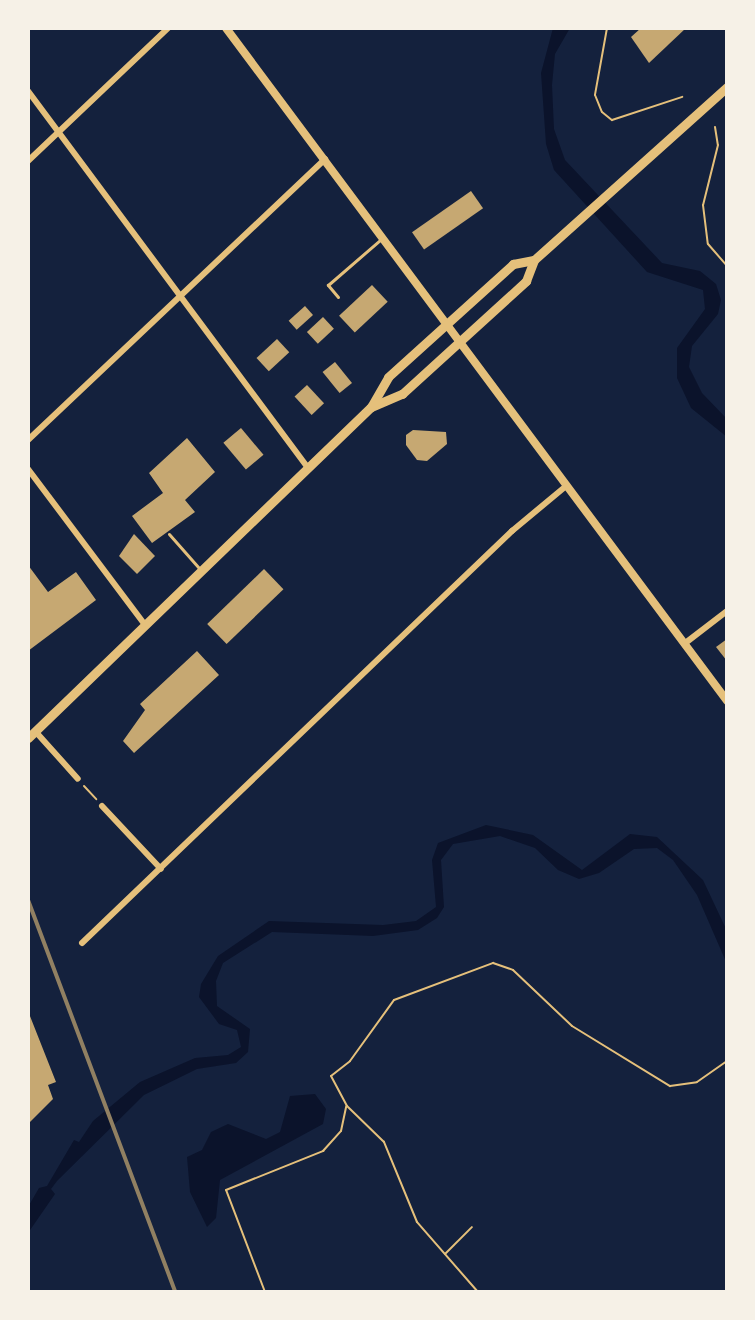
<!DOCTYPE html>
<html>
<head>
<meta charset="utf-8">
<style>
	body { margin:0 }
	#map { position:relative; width:755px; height:1320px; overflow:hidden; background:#14213d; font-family:Literata,serif }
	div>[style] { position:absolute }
	.water>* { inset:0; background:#0b132b }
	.building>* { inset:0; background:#c6a872; transform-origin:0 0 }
	.path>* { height:2px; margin:-1px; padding:0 1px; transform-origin:1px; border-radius:1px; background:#e5c07b }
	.service>* { height:3px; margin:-1.5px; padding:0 1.5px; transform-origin:1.5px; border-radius:1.5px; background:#e5c07b }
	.minor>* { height:6px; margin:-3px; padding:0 3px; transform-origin:3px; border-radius:3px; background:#e5c07b }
	.secondary>* { height:8px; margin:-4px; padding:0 4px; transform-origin:4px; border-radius:4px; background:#e5c07b }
	.primary>* { height:9px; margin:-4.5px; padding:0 4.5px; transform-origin:4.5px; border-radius:4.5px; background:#e5c07b }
	.rail>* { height:4px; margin:-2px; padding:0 2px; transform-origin:2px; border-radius:2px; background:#918062 }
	span { translate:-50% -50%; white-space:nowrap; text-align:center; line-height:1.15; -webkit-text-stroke:8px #f6f1e7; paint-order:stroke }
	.frame { position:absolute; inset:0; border:30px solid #f6f1e7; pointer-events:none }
</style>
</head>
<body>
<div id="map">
	<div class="water">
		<i style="clip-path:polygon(553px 28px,570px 28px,555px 54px,552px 85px,554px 129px,565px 160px,662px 263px,700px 271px,716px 284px,721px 300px,718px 314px,692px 346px,689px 367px,702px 393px,727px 419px,727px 437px,691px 408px,677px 378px,677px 348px,705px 309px,703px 290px,647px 272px,554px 170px,546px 144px,541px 73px)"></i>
		<i style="clip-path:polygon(486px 825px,533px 835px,582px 870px,630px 834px,657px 837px,703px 880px,727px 931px,727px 964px,697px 895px,673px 860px,657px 848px,634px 849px,599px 873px,579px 879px,558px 870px,535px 848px,500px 836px,453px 844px,441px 860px,444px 907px,437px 918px,418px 930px,373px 936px,272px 932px,223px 963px,216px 981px,217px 1006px,250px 1029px,248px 1052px,236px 1063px,197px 1069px,144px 1095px,57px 1181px,51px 1189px,55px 1194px,28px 1233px,28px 1207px,39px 1188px,47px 1186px,74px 1140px,79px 1142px,93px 1121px,140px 1082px,195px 1058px,228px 1055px,241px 1047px,237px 1030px,219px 1024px,199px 997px,201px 984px,218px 956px,269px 921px,383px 925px,416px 921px,436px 907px,432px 860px,438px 843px)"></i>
		<i style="clip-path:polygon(315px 1094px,326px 1109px,323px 1124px,220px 1180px,216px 1218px,207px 1227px,190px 1192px,187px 1157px,202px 1150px,211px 1132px,228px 1124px,266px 1139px,280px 1132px,290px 1096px)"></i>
	</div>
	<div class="building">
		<i style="clip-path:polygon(641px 28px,686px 28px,649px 63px,631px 37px)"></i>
		<i style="left:471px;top:191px;width:21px;height:72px;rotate:55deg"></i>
		<i style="left:372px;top:285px;width:23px;height:45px;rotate:47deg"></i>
		<i style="left:305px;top:306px;width:12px;height:22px;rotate:48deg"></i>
		<i style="left:323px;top:317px;width:16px;height:22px;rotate:47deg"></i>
		<i style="left:277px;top:339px;width:18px;height:28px;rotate:47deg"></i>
		<i style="left:335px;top:362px;width:27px;height:16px;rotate:51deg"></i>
		<i style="left:307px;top:385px;width:25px;height:17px;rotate:47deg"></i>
		<i style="left:241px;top:428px;width:35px;height:23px;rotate:50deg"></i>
		<i style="clip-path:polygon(413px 430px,446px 432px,447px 444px,427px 461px,417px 460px,406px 445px,406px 435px)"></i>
		<i style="clip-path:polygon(187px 438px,215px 472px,185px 500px,195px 512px,152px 543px,132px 516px,163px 493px,149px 473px)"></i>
		<i style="clip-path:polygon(134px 534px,155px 556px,137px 574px,119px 556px)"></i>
		<i style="clip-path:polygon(28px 565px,48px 592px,76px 572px,96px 600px,28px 651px)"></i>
		<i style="left:264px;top:569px;width:28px;height:79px;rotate:46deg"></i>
		<i style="clip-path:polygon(727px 639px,727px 661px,716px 647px)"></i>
		<i style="clip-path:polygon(197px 651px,219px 675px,134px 753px,123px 741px,145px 710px,140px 704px)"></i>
		<i style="clip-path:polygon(28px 1011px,56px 1082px,48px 1085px,53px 1099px,28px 1124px)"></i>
	</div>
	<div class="path">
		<i style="left:607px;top:28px;width:68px;rotate:100.2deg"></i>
		<i style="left:595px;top:95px;width:18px;rotate:68deg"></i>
		<i style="left:602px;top:112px;width:13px;rotate:39deg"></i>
		<i style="left:612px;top:120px;width:74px;rotate:-18.2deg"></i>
		<i style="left:715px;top:127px;width:18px;rotate:81deg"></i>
		<i style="left:718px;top:145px;width:62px;rotate:104deg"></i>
		<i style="left:703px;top:205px;width:39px;rotate:83deg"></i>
		<i style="left:708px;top:244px;width:29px;rotate:49deg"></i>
		<i style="left:84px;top:786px;width:18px;rotate:47deg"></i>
		<i style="left:445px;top:1254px;width:38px;rotate:-45deg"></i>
		<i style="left:265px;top:1292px;width:109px;rotate:-110.9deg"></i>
		<i style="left:226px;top:1190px;width:105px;rotate:-21.9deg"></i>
		<i style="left:323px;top:1151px;width:27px;rotate:-48deg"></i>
		<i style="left:341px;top:1131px;width:25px;rotate:-78deg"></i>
		<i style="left:478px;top:1292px;width:93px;rotate:-131.1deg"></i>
		<i style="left:417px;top:1222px;width:87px;rotate:-112.4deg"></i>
		<i style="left:384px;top:1142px;width:52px;rotate:-135.8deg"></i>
		<i style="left:347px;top:1106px;width:34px;rotate:-118deg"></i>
		<i style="left:331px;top:1076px;width:24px;rotate:-38deg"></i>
		<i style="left:350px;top:1061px;width:75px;rotate:-54.2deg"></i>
		<i style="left:394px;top:1000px;width:106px;rotate:-20.5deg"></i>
		<i style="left:493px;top:963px;width:21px;rotate:19deg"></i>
		<i style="left:513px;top:970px;width:81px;rotate:43.5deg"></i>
		<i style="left:572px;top:1026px;width:115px;rotate:31.5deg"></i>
		<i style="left:670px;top:1086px;width:27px;rotate:-8deg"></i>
		<i style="left:697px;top:1082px;width:37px;rotate:-35deg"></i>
		<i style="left:492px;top:1292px;width:1px"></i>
	</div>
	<div class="service">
		<i style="left:338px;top:297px;width:16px;rotate:-130deg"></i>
		<i style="left:328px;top:285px;width:69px;rotate:-40.9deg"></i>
		<i style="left:169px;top:534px;width:45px;rotate:48.6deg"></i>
	</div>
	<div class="minor">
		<i style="left:28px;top:91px;width:470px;rotate:53.4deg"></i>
		<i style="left:28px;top:161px;width:193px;rotate:-43.5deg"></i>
		<i style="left:28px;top:440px;width:409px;rotate:-43.4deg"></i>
		<i style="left:28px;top:469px;width:195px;rotate:53.1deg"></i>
		<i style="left:684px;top:644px;width:54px;rotate:-37.5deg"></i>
		<i style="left:35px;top:731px;width:64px;rotate:48.1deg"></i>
		<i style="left:102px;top:806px;width:86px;rotate:46.9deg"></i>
		<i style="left:82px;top:943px;width:596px;rotate:-43.78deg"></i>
		<i style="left:512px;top:531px;width:70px;rotate:-39.8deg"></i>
	</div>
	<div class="secondary">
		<i style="left:226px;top:28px;width:839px;rotate:53.33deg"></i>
	</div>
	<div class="primary">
		<i style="left:371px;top:407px;width:34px;rotate:-23deg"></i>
		<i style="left:402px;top:394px;width:168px;rotate:-42.3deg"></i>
		<i style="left:526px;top:281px;width:22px;rotate:-69deg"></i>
		<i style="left:534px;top:260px;width:259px;rotate:-41.9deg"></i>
		<i style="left:28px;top:738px;width:477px;rotate:-44deg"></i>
		<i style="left:371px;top:407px;width:34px;rotate:-60deg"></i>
		<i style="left:388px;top:377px;width:169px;rotate:-42.1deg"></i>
		<i style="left:513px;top:264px;width:21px;rotate:-11deg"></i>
	</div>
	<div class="rail">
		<i style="left:28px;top:900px;width:419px;rotate:69.4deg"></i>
	</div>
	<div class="frame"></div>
</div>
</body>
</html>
